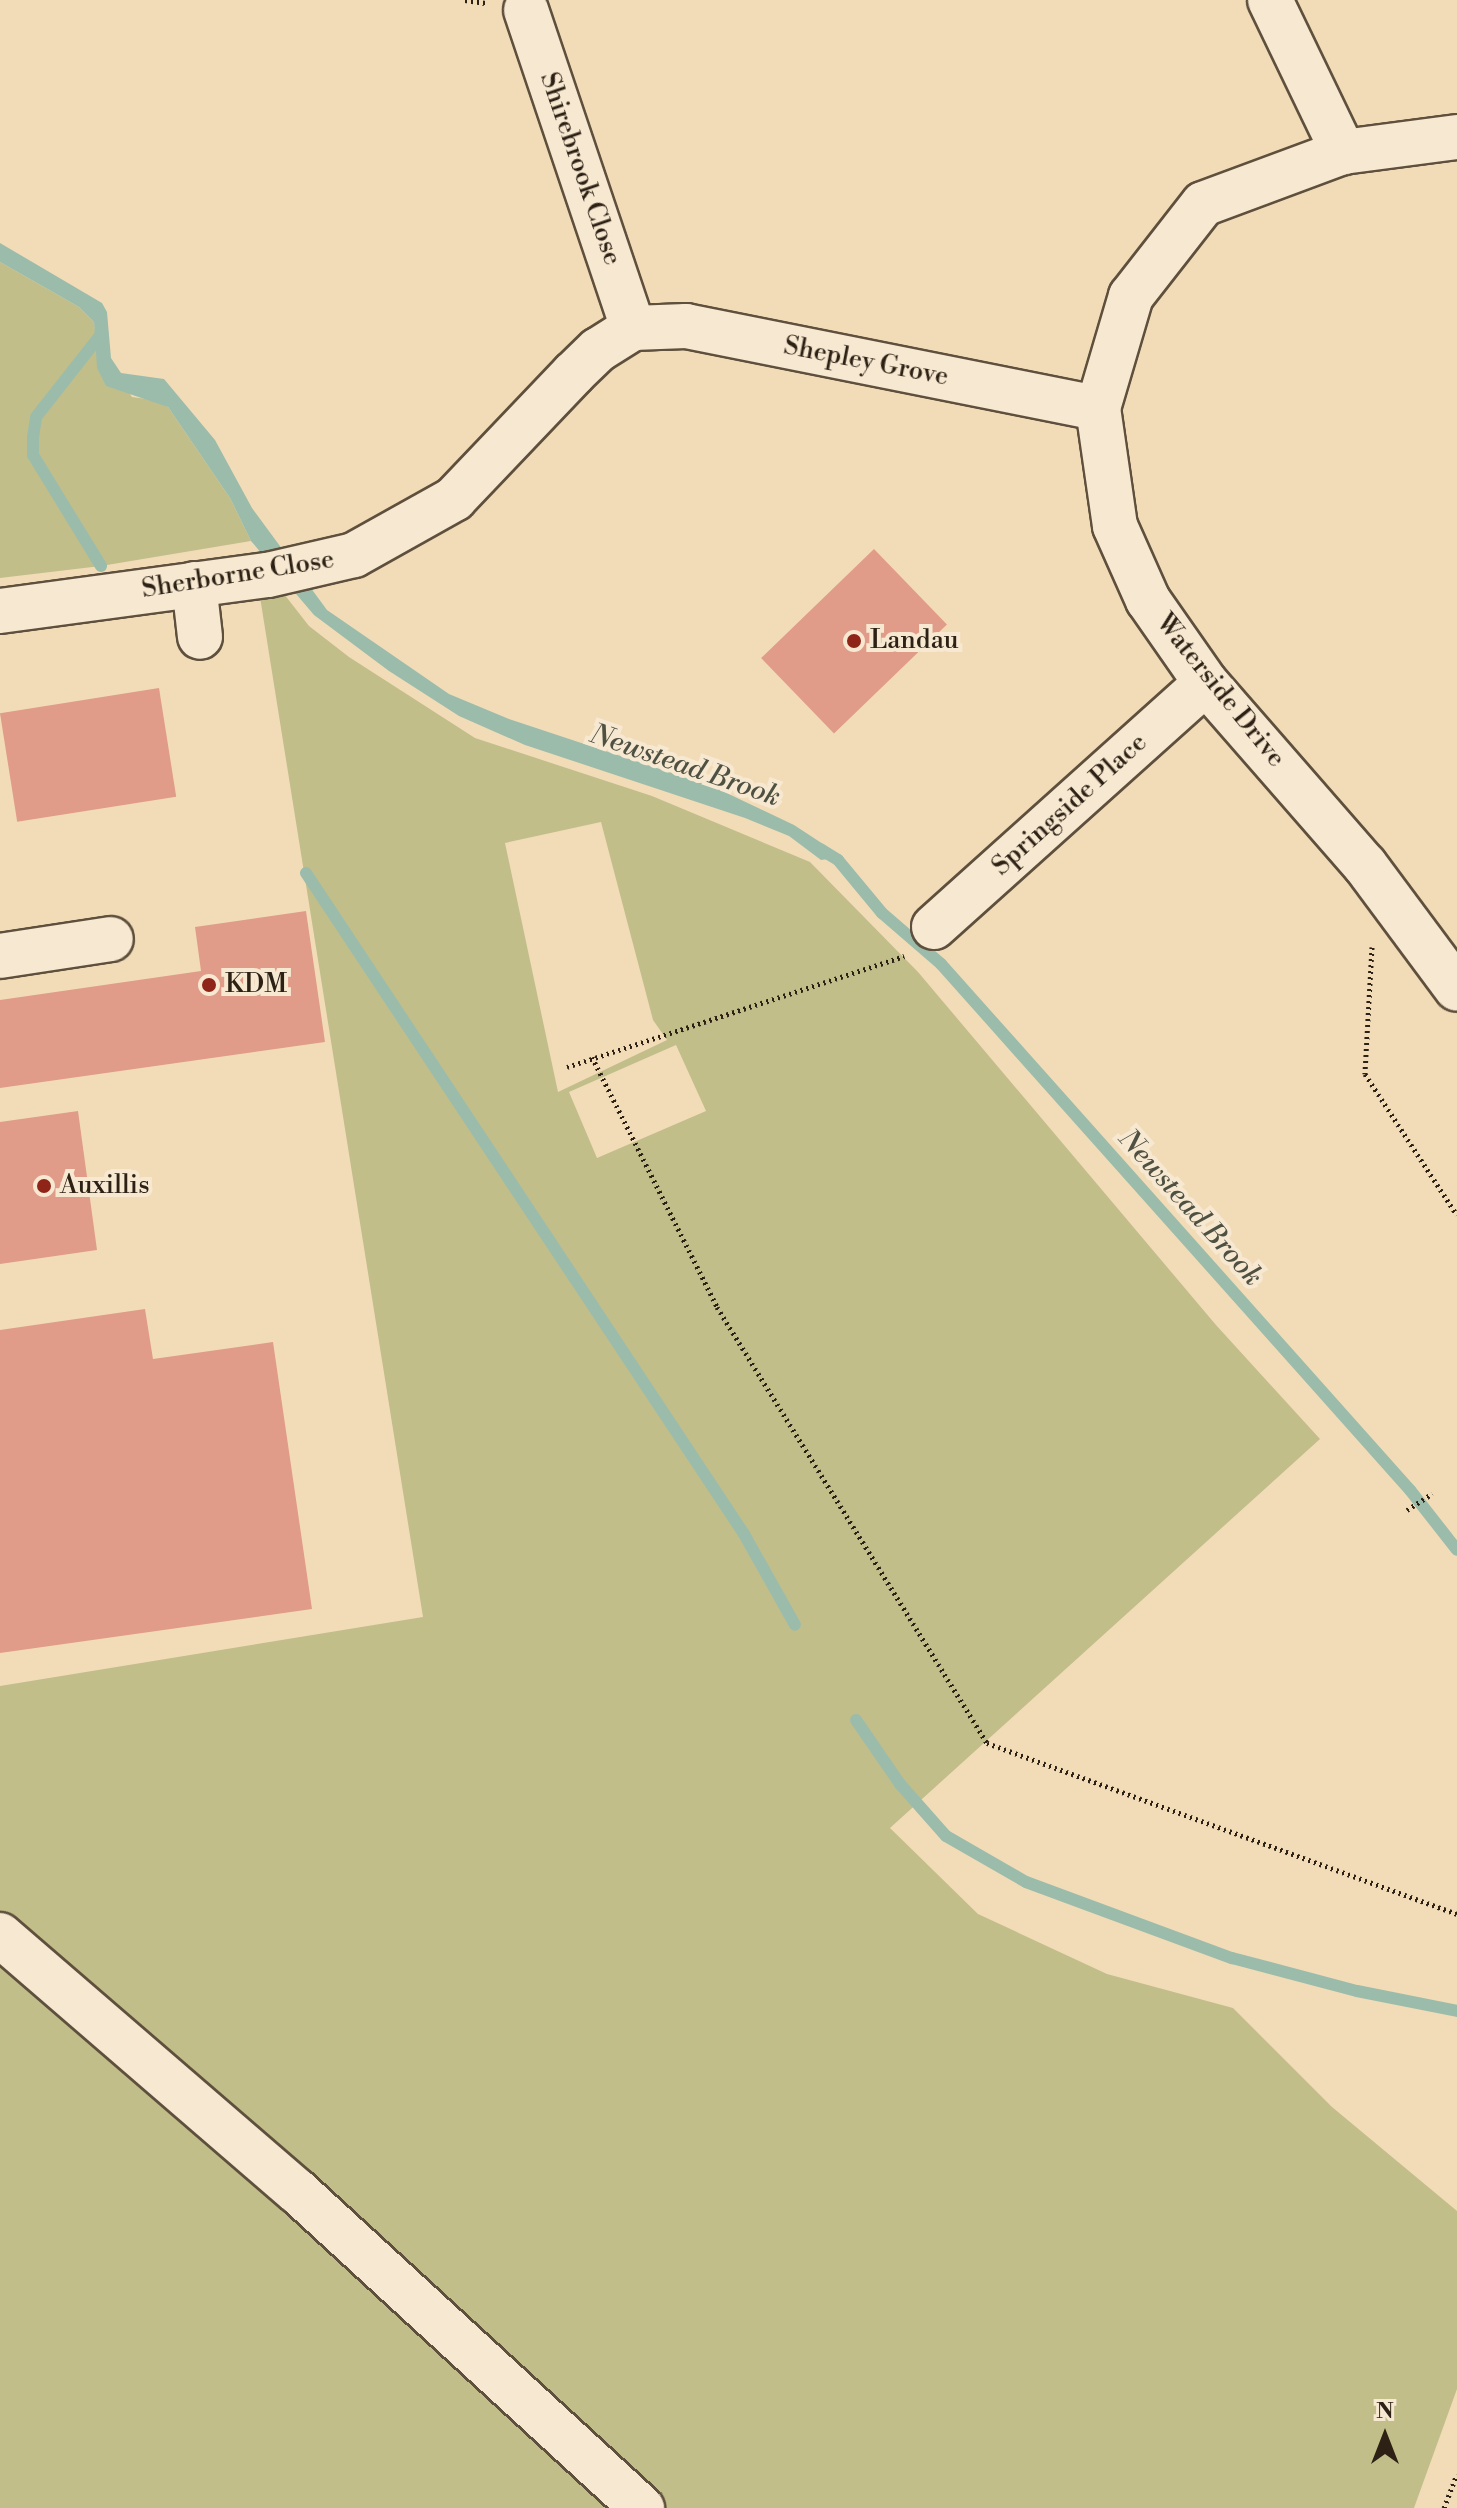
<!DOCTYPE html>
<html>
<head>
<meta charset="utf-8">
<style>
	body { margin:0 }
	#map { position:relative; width:1457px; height:2508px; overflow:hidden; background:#f2dcb8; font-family:"Libre Bodoni",serif }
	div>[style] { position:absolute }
	.green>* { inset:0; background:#c2be8a }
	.water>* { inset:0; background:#9cbcab }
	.stream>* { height:12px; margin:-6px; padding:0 6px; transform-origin:6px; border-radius:6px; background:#9cbcab }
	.building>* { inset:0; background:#e09c88; transform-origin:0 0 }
	.path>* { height:5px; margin-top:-2.5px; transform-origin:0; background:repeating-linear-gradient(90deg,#2c2114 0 2px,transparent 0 6px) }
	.roads { filter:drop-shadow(2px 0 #5e503d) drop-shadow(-2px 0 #5e503d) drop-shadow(0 2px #5e503d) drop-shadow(0 -2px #5e503d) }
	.minor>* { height:44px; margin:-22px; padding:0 22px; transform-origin:22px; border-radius:22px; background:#f7e8d1 }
	.dots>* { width:22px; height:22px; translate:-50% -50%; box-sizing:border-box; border:4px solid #f7e8d1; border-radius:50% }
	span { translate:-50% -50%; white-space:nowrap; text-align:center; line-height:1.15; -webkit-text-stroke:8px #f7e8d1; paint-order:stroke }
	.street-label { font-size:26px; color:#2c2114 }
	.poi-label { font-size:26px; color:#2c2114 }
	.left { translate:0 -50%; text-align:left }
	.water-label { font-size:28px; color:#4e5041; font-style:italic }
	.north { position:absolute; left:1345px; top:2396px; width:80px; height:80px; -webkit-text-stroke:6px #f7e8d1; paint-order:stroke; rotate:0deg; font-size:22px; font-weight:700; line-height:32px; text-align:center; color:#2c2114 }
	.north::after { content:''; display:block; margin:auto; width:28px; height:36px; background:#2c2114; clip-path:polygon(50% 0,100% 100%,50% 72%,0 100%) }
</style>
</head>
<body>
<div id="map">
	<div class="green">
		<i style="clip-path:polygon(0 262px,79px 307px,94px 322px,96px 340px,132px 397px,154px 400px,168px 407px,230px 498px,251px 541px,101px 566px,0 578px)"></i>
		<i style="clip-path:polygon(evenodd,284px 594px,309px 626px,349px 657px,475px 738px,652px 796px,810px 862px,918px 972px,1216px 1325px,1320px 1439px,890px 1828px,978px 1914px,1107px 1974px,1233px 2008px,1332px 2107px,1457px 2211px,1457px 2389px,1414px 2508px,0 2508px,0 1686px,423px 1617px,260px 597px,284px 594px,601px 822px,653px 1020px,667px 1040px,558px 1092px,505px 843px,601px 822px,284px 594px,676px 1045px,706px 1111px,597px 1158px,569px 1092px,676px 1045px)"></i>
	</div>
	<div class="water">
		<i style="clip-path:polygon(0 243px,102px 303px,107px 312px,111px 358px,121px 373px,164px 379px,215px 440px,252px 508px,327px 610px,449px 694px,509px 719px,714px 787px,794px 825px,843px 857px,821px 860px,789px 836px,745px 818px,525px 745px,459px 716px,389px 671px,314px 615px,251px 541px,230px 498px,168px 407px,106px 386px,97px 368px,94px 322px,79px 307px,0 262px)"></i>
	</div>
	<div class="stream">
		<i style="left:101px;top:566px;width:130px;rotate:-121.5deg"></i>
		<i style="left:33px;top:455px;width:18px;rotate:-90deg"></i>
		<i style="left:33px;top:437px;width:20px;rotate:-81deg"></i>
		<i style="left:36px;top:417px;width:107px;rotate:-51.8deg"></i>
		<i style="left:820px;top:849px;width:21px;rotate:31deg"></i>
		<i style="left:838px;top:860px;width:69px;rotate:50.3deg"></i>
		<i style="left:882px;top:913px;width:78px;rotate:40.8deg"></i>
		<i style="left:941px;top:964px;width:705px;rotate:48.28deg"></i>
		<i style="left:1410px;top:1490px;width:76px;rotate:51.9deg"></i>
		<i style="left:306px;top:873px;width:793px;rotate:56.47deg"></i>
		<i style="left:744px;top:1534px;width:104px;rotate:60.7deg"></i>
		<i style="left:856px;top:1720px;width:78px;rotate:55.5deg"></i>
		<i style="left:900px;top:1784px;width:69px;rotate:48.5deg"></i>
		<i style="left:946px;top:1836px;width:92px;rotate:29.9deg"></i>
		<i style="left:1026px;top:1882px;width:220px;rotate:20.3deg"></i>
		<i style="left:1232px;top:1958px;width:129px;rotate:14.8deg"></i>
		<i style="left:1357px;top:1991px;width:102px;rotate:11.3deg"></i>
	</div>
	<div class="building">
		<i style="left:874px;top:549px;width:105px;height:157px;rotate:46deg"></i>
		<i style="left:159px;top:688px;width:110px;height:161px;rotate:81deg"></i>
		<i style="clip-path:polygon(306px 911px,325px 1042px,0 1088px,0 1000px,201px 971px,195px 927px)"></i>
		<i style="clip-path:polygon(78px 1111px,97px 1250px,0 1264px,0 1122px)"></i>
		<i style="clip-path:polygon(145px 1309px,153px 1359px,273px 1342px,312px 1609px,0 1653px,0 1330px)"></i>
	</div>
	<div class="path">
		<i style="left:465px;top:0;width:21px;rotate:8deg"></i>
		<i style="left:1372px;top:947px;width:127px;rotate:93.2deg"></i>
		<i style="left:1365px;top:1074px;width:168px;rotate:56.9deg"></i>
		<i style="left:592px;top:1057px;width:280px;rotate:63.4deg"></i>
		<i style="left:717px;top:1307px;width:513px;rotate:58.23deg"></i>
		<i style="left:987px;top:1743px;width:500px;rotate:19.99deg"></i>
		<i style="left:567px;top:1067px;width:355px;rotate:-18.2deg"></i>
		<i style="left:1407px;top:1510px;width:30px;rotate:-33deg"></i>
		<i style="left:1444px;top:2508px;width:36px;rotate:-69deg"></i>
	</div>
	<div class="roads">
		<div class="minor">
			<i style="left:1270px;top:0;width:169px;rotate:64.3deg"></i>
			<i style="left:526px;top:10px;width:336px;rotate:71.4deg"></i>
			<i style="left:1457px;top:137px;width:115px;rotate:172.5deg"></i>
			<i style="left:1343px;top:152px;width:149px;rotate:159.6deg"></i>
			<i style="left:1203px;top:204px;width:117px;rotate:128deg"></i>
			<i style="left:1131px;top:296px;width:117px;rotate:106.4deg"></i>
			<i style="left:1098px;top:408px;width:119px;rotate:81.8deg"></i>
			<i style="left:1115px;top:526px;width:81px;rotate:66deg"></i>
			<i style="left:1148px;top:600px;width:101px;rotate:55.1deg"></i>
			<i style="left:1206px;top:683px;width:242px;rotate:48.9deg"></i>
			<i style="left:1365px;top:865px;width:154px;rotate:53.4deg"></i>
			<i style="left:633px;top:328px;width:53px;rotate:-2.2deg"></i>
			<i style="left:686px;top:326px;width:420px;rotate:11.3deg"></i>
			<i style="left:194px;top:584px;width:53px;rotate:83.5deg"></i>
			<i style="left:0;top:611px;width:270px;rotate:-7.7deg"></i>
			<i style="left:268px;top:575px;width:88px;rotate:-13.1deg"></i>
			<i style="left:354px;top:555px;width:115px;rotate:-29.2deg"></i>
			<i style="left:454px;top:499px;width:173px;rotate:-46.4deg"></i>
			<i style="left:573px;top:374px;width:35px;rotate:-44deg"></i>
			<i style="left:598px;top:350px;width:41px;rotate:-32.2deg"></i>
			<i style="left:934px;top:927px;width:365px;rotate:-41.9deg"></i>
			<i style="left:0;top:956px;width:112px;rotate:-8.7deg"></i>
			<i style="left:0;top:1935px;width:392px;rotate:40.8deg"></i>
			<i style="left:297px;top:2191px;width:469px;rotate:42.6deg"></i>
		</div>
	</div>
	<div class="dots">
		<i style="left:854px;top:641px;background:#8f2418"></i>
		<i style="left:209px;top:985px;background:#8f2418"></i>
		<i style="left:44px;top:1186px;background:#8f2418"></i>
	</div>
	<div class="street-label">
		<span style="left:580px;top:169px;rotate:71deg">Shirebrook Close</span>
		<span style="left:866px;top:362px;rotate:11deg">Shepley Grove</span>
		<span style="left:238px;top:575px;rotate:-9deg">Sherborne Close</span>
		<span style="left:1220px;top:691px;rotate:51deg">Waterside Drive</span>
		<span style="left:1070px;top:805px;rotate:-42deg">Springside Place</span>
	</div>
	<div class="poi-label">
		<span class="left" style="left:870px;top:641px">Landau</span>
		<span class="left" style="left:225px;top:985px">KDM</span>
		<span class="left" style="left:60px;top:1186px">Auxillis</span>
	</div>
	<div class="water-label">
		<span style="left:685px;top:766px;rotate:19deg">Newstead Brook</span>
		<span style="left:1190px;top:1208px;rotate:48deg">Newstead Brook</span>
	</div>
	<div class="north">N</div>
</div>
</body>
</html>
